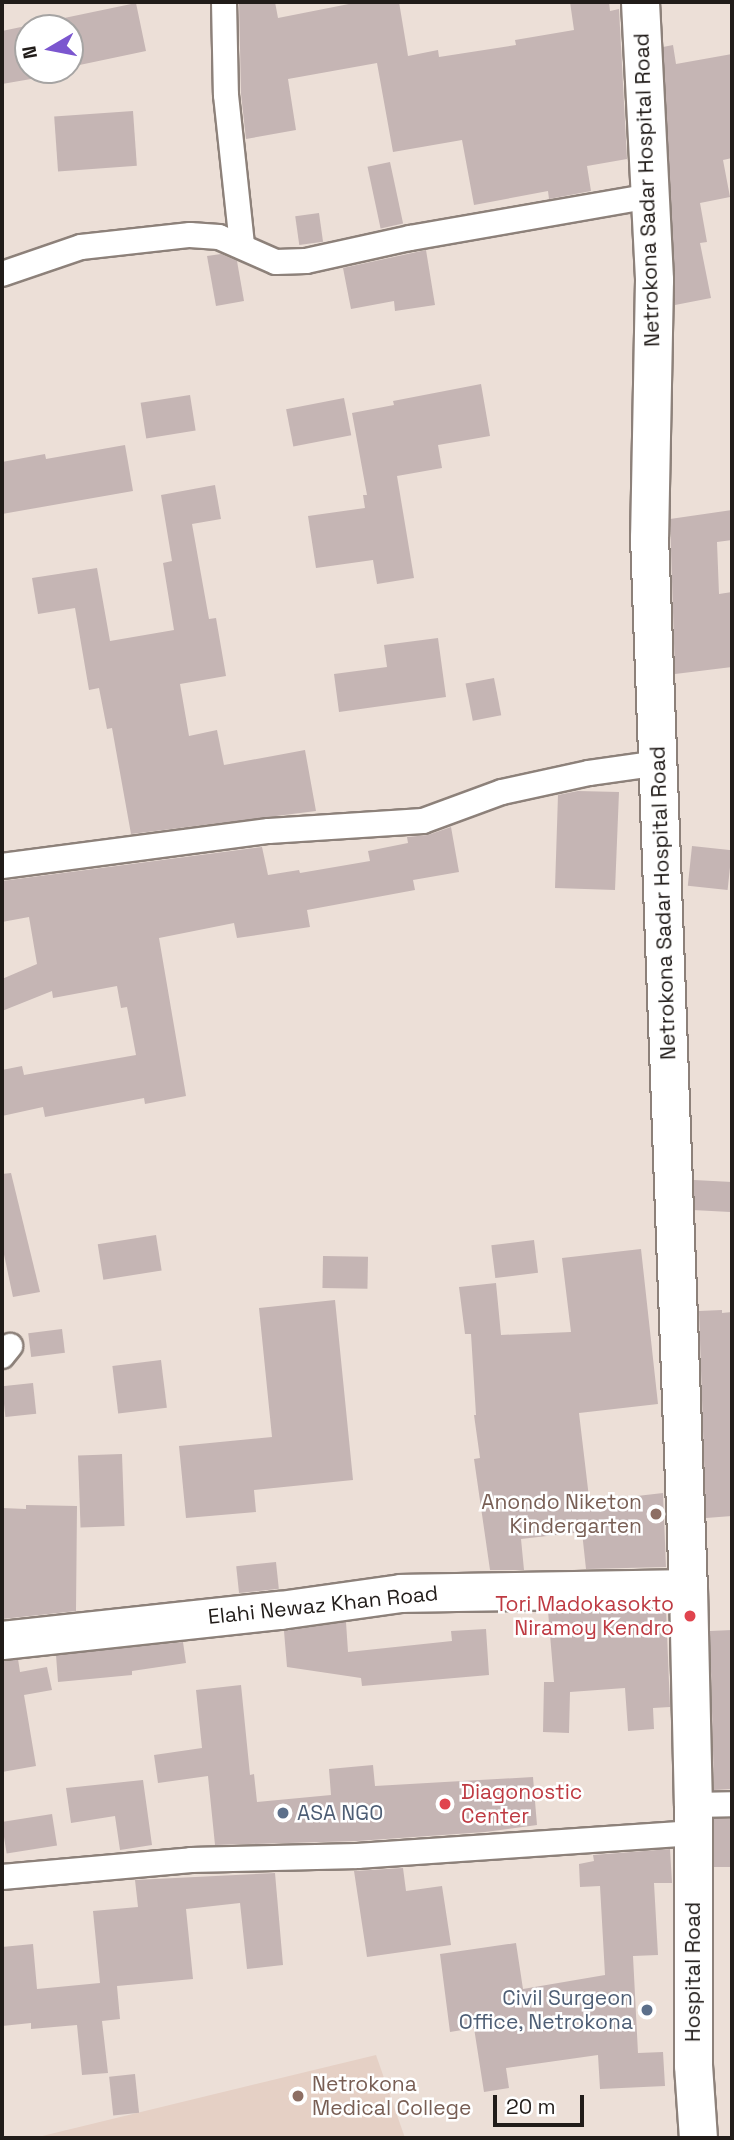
<!DOCTYPE html>
<html>
<head>
<meta charset="utf-8">
<style>
	body { margin:0 }
	#map { position:relative; width:734px; height:2140px; overflow:hidden; background:#ecdfd7; font-family:"Space Grotesk",sans-serif }
	div>[style] { position:absolute }
	.built>* { inset:0; background:#e5d0c5 }
	.building>* { inset:0; background:#c5b5b4; transform-origin:0 0 }
	.roads { filter:drop-shadow(2px 0 #8d817a) drop-shadow(-2px 0 #8d817a) drop-shadow(0 2px #8d817a) drop-shadow(0 -2px #8d817a) }
	.street>* { height:24px; margin:-12px; padding:0 12px; transform-origin:12px; border-radius:12px; background:#fff }
	.secondary>* { height:37px; margin:-18.5px; padding:0 18.5px; transform-origin:18.5px; border-radius:18.5px; background:#fff }
	.dots>* { width:19px; height:19px; translate:-50% -50%; box-sizing:border-box; border:4px solid #fff; border-radius:50% }
	span { translate:-50% -50%; white-space:nowrap; text-align:center; line-height:1.15; -webkit-text-stroke:5px #fff; paint-order:stroke }
	.street-label { font-size:21px; color:#211c19 }
	.education-label { font-size:21px; color:#785e54 }
	.right { translate:-100% -50%; text-align:right }
	.left { translate:0 -50%; text-align:left }
	.health-label { font-size:21px; color:#be3a42 }
	.service-label { font-size:21px; color:#4e5e75 }
	.frame { position:absolute; inset:0; border:4px solid #211c19; pointer-events:none }
	.north { position:absolute; left:14px; top:14px; width:70px; height:70px; box-sizing:border-box; background:#fff; border:2px solid #a6a4a3; border-radius:50%; rotate:260deg; font-size:19px; font-weight:700; line-height:28px; text-align:center; color:#211c19 }
	.north::after { content:''; display:block; margin:auto; width:24px; height:32px; background:#7b56cf; clip-path:polygon(50% 0,100% 100%,50% 72%,0 100%) }
	.scale { position:absolute; left:493px; top:2095px; width:91px; height:32px; box-sizing:border-box; border:4px solid #211c19; border-top:0; padding-left:9px; font-size:21px; line-height:24px; white-space:nowrap; color:#211c19; -webkit-text-stroke:5px #fff; paint-order:stroke }
</style>
</head>
<body>
<div id="map">
	<div class="built">
		<i style="clip-path:polygon(376px 2055px,405px 2138px,34px 2138px)"></i>
	</div>
	<div class="building">
		<i style="clip-path:polygon(239px 2px,275px 2px,278px 18px,359px 2px,399px 2px,408px 56px,438px 50px,439px 57px,516px 45px,515px 40px,574px 30px,570px 2px,609px 2px,610px 11px,619px 9px,627px 159px,587px 166px,591px 191px,549px 199px,548px 191px,474px 205px,462px 140px,393px 152px,377px 63px,288px 79px,296px 130px,246px 139px,241px 94px)"></i>
		<i style="clip-path:polygon(136px 3px,146px 51px,70px 67px,70px 28px,28px 28px,28px 70px,57px 70px,31px 75px,31px 79px,2px 84px,2px 31px)"></i>
		<i style="clip-path:polygon(673px 45px,676px 64px,732px 54px,732px 158px,723px 160px,730px 197px,700px 203px,707px 242px,700px 243px,711px 298px,675px 305px,663px 47px)"></i>
		<i style="left:133px;top:111px;width:55px;height:79px;rotate:86deg"></i>
		<i style="left:390px;top:162px;width:63px;height:23px;rotate:78deg"></i>
		<i style="left:319px;top:213px;width:29px;height:24px;rotate:82deg"></i>
		<i style="clip-path:polygon(426px 250px,435px 305px,395px 311px,394px 301px,351px 309px,343px 268px)"></i>
		<i style="clip-path:polygon(221px 254px,237px 261px,244px 301px,216px 306px,207px 256px)"></i>
		<i style="clip-path:polygon(481px 384px,490px 436px,438px 445px,442px 468px,397px 476px,414px 578px,377px 584px,373px 560px,316px 568px,308px 516px,365px 508px,363px 495px,367px 495px,352px 413px,394px 405px,393px 401px)"></i>
		<i style="left:190px;top:395px;width:36px;height:50px;rotate:81deg"></i>
		<i style="left:344px;top:398px;width:38px;height:59px;rotate:79deg"></i>
		<i style="clip-path:polygon(125px 445px,133px 491px,2px 514px,2px 462px,45px 454px,46px 459px)"></i>
		<i style="clip-path:polygon(215px 485px,221px 519px,192px 524px,209px 619px,216px 618px,226px 676px,180px 684px,189px 736px,217px 730px,224px 765px,305px 750px,316px 811px,131px 834px,112px 728px,107px 729px,99px 688px,89px 690px,75px 608px,38px 614px,32px 578px,97px 568px,110px 641px,174px 630px,163px 563px,172px 561px,161px 495px)"></i>
		<i style="clip-path:polygon(732px 510px,732px 540px,717px 542px,719px 594px,732px 592px,732px 667px,675px 674px,670px 519px)"></i>
		<i style="clip-path:polygon(438px 638px,446px 697px,339px 712px,334px 674px,387px 667px,384px 645px)"></i>
		<i style="left:494px;top:678px;width:38px;height:29px;rotate:79deg"></i>
		<i style="clip-path:polygon(578px 791px,619px 792px,615px 890px,555px 888px,558px 795px)"></i>
		<i style="clip-path:polygon(451px 827px,459px 872px,413px 880px,415px 890px,307px 910px,310px 927px,237px 938px,234px 923px,159px 938px,186px 1096px,145px 1104px,144px 1098px,45px 1117px,43px 1107px,2px 1116px,2px 1070px,22px 1066px,24px 1075px,136px 1055px,127px 1007px,121px 1008px,117px 986px,53px 998px,52px 991px,2px 1011px,2px 979px,37px 964px,29px 917px,2px 922px,2px 881px,262px 847px,268px 875px,299px 870px,300px 873px,370px 861px,368px 851px,408px 843px,407px 837px,428px 835px)"></i>
		<i style="left:692px;top:846px;width:40px;height:40px;rotate:6deg"></i>
		<i style="clip-path:polygon(11px 1173px,40px 1292px,13px 1297px,2px 1245px,2px 1174px)"></i>
		<i style="left:694px;top:1180px;width:38px;height:30px;rotate:3deg"></i>
		<i style="left:156px;top:1235px;width:36px;height:59px;rotate:81deg"></i>
		<i style="left:534px;top:1240px;width:33px;height:43px;rotate:83deg"></i>
		<i style="clip-path:polygon(641px 1249px,658px 1404px,579px 1413px,590px 1506px,637px 1501px,637px 1496px,663px 1493px,666px 1567px,586px 1569px,582px 1532px,521px 1539px,524px 1570px,490px 1570px,474px 1459px,480px 1458px,474px 1415px,476px 1415px,471px 1334px,465px 1334px,459px 1287px,496px 1283px,501px 1335px,571px 1332px,562px 1258px)"></i>
		<i style="left:323px;top:1256px;width:45px;height:32px;rotate:1deg"></i>
		<i style="clip-path:polygon(335px 1300px,353px 1480px,254px 1490px,256px 1512px,186px 1518px,179px 1446px,272px 1437px,259px 1308px)"></i>
		<i style="clip-path:polygon(722px 1310px,722px 1313px,732px 1312px,732px 1516px,706px 1518px,699px 1311px)"></i>
		<i style="left:62px;top:1329px;width:24px;height:34px;rotate:83deg"></i>
		<i style="left:161px;top:1360px;width:48px;height:49px;rotate:83deg"></i>
		<i style="left:33px;top:1383px;width:31px;height:31px;rotate:84deg"></i>
		<i style="left:122px;top:1454px;width:72px;height:44px;rotate:88deg"></i>
		<i style="clip-path:polygon(26px 1505px,77px 1506px,76px 1611px,2px 1619px,2px 1508px,26px 1509px)"></i>
		<i style="left:276px;top:1562px;width:27px;height:40px;rotate:84deg"></i>
		<i style="clip-path:polygon(666px 1609px,670px 1707px,653px 1708px,654px 1729px,628px 1731px,625px 1688px,570px 1692px,569px 1733px,543px 1732px,544px 1682px,554px 1682px,548px 1611px)"></i>
		<i style="clip-path:polygon(346px 1622px,348px 1652px,452px 1641px,451px 1631px,486px 1629px,489px 1675px,362px 1686px,361px 1678px,287px 1667px,284px 1631px)"></i>
		<i style="clip-path:polygon(732px 1630px,732px 1789px,714px 1790px,710px 1631px)"></i>
		<i style="clip-path:polygon(183px 1642px,186px 1663px,132px 1671px,132px 1675px,58px 1682px,56px 1655px)"></i>
		<i style="clip-path:polygon(18px 1659px,20px 1672px,47px 1667px,52px 1690px,24px 1695px,36px 1766px,2px 1772px,2px 1661px)"></i>
		<i style="clip-path:polygon(241px 1685px,250px 1775px,254px 1774px,257px 1802px,331px 1795px,329px 1769px,373px 1765px,375px 1786px,533px 1777px,537px 1825px,485px 1832px,357px 1841px,215px 1845px,208px 1776px,158px 1783px,154px 1755px,202px 1748px,196px 1690px)"></i>
		<i style="clip-path:polygon(143px 1780px,152px 1845px,120px 1850px,115px 1816px,71px 1823px,66px 1788px)"></i>
		<i style="left:52px;top:1814px;width:32px;height:51px;rotate:81deg"></i>
		<i style="left:714px;top:1819px;width:18px;height:48px"></i>
		<i style="clip-path:polygon(670px 1849px,672px 1883px,654px 1883px,658px 1955px,633px 1956px,638px 2053px,663px 2052px,665px 2086px,600px 2089px,598px 2055px,506px 2068px,509px 2088px,484px 2092px,474px 2028px,450px 2032px,440px 1954px,516px 1943px,523px 1989px,605px 1975px,600px 1886px,580px 1887px,579px 1864px,594px 1861px,593px 1855px)"></i>
		<i style="clip-path:polygon(403px 1868px,406px 1891px,442px 1886px,451px 1945px,367px 1957px,354px 1871px)"></i>
		<i style="clip-path:polygon(275px 1873px,283px 1965px,247px 1969px,240px 1903px,186px 1909px,193px 1979px,117px 1986px,120px 2019px,102px 2021px,108px 2073px,82px 2075px,77px 2025px,31px 2029px,31px 2023px,2px 2026px,2px 1947px,33px 1944px,37px 1989px,100px 1983px,93px 1911px,138px 1907px,135px 1880px)"></i>
		<i style="left:135px;top:2074px;width:39px;height:26px;rotate:84deg"></i>
	</div>
	<div class="roads">
		<div class="street">
			<i style="left:224px;top:2px;width:93px;rotate:88.8deg"></i>
			<i style="left:226px;top:95px;width:151px;rotate:83.9deg"></i>
			<i style="left:2px;top:274px;width:83px;rotate:-18.9deg"></i>
			<i style="left:81px;top:247px;width:110px;rotate:-6.3deg"></i>
			<i style="left:190px;top:235px;width:29px;rotate:4deg"></i>
			<i style="left:219px;top:237px;width:62px;rotate:23.7deg"></i>
			<i style="left:276px;top:262px;width:30px;rotate:-2deg"></i>
			<i style="left:306px;top:261px;width:107px;rotate:-12.5deg"></i>
			<i style="left:410px;top:238px;width:244px;rotate:-9.9deg"></i>
			<i style="left:2px;top:866px;width:269px;rotate:-7.5deg"></i>
			<i style="left:269px;top:831px;width:154px;rotate:-3.7deg"></i>
			<i style="left:423px;top:821px;width:84px;rotate:-20.2deg"></i>
			<i style="left:502px;top:792px;width:89px;rotate:-12.3deg"></i>
			<i style="left:589px;top:773px;width:71px;rotate:-8.1deg"></i>
			<i style="left:2px;top:1356px;width:13px;rotate:-51deg"></i>
			<i style="left:693px;top:1805px;width:39px;rotate:-1deg"></i>
			<i style="left:2px;top:1877px;width:190px;rotate:-5.1deg"></i>
			<i style="left:191px;top:1860px;width:167px;rotate:-1.4deg"></i>
			<i style="left:358px;top:1856px;width:336px;rotate:-3.9deg"></i>
		</div>
		<div class="secondary">
			<i style="left:640px;top:2px;width:278px;rotate:87.1deg"></i>
			<i style="left:654px;top:280px;width:256px;rotate:91.1deg"></i>
			<i style="left:649px;top:536px;width:1053px;rotate:87.88deg"></i>
			<i style="left:688px;top:1588px;width:217px;rotate:88.7deg"></i>
			<i style="left:693px;top:1805px;width:260px;rotate:90deg"></i>
			<i style="left:693px;top:2065px;width:73px;rotate:86.1deg"></i>
			<i style="left:2px;top:1640px;width:280px;rotate:-6.2deg"></i>
			<i style="left:280px;top:1610px;width:122px;rotate:-8deg"></i>
			<i style="left:401px;top:1593px;width:287px;rotate:-1deg"></i>
		</div>
	</div>
	<div class="dots">
		<i style="left:656px;top:1514px;background:#8d6e63"></i>
		<i style="left:690px;top:1616px;background:#e0444e"></i>
		<i style="left:445px;top:1804px;background:#e0444e"></i>
		<i style="left:283px;top:1813px;background:#5c6f8a"></i>
		<i style="left:647px;top:2010px;background:#5c6f8a"></i>
		<i style="left:298px;top:2096px;background:#8d6e63"></i>
	</div>
	<div class="street-label">
		<span style="left:647px;top:190px;rotate:-92deg">Netrokona Sadar Hospital Road</span>
		<span style="left:663px;top:903px;rotate:-92deg">Netrokona Sadar Hospital Road</span>
		<span style="left:323px;top:1605px;rotate:-6deg">Elahi Newaz Khan Road</span>
		<span style="left:693px;top:1972px;rotate:-90deg">Hospital Road</span>
	</div>
	<div class="education-label">
		<span class="right" style="left:642px;top:1514px">Anondo Niketon<br>Kindergarten</span>
		<span class="left" style="left:312px;top:2096px">Netrokona<br>Medical College</span>
	</div>
	<div class="health-label">
		<span class="right" style="left:674px;top:1616px">Tori Madokasokto<br>Niramoy Kendro</span>
		<span class="left" style="left:461px;top:1804px">Diagonostic<br>Center</span>
	</div>
	<div class="service-label">
		<span class="left" style="left:297px;top:1813px">ASA NGO</span>
		<span class="right" style="left:633px;top:2010px">Civil Surgeon<br>Office, Netrokona</span>
	</div>
	<div class="frame"></div>
	<div class="north">N</div>
	<div class="scale">20 m</div>
</div>
</body>
</html>
